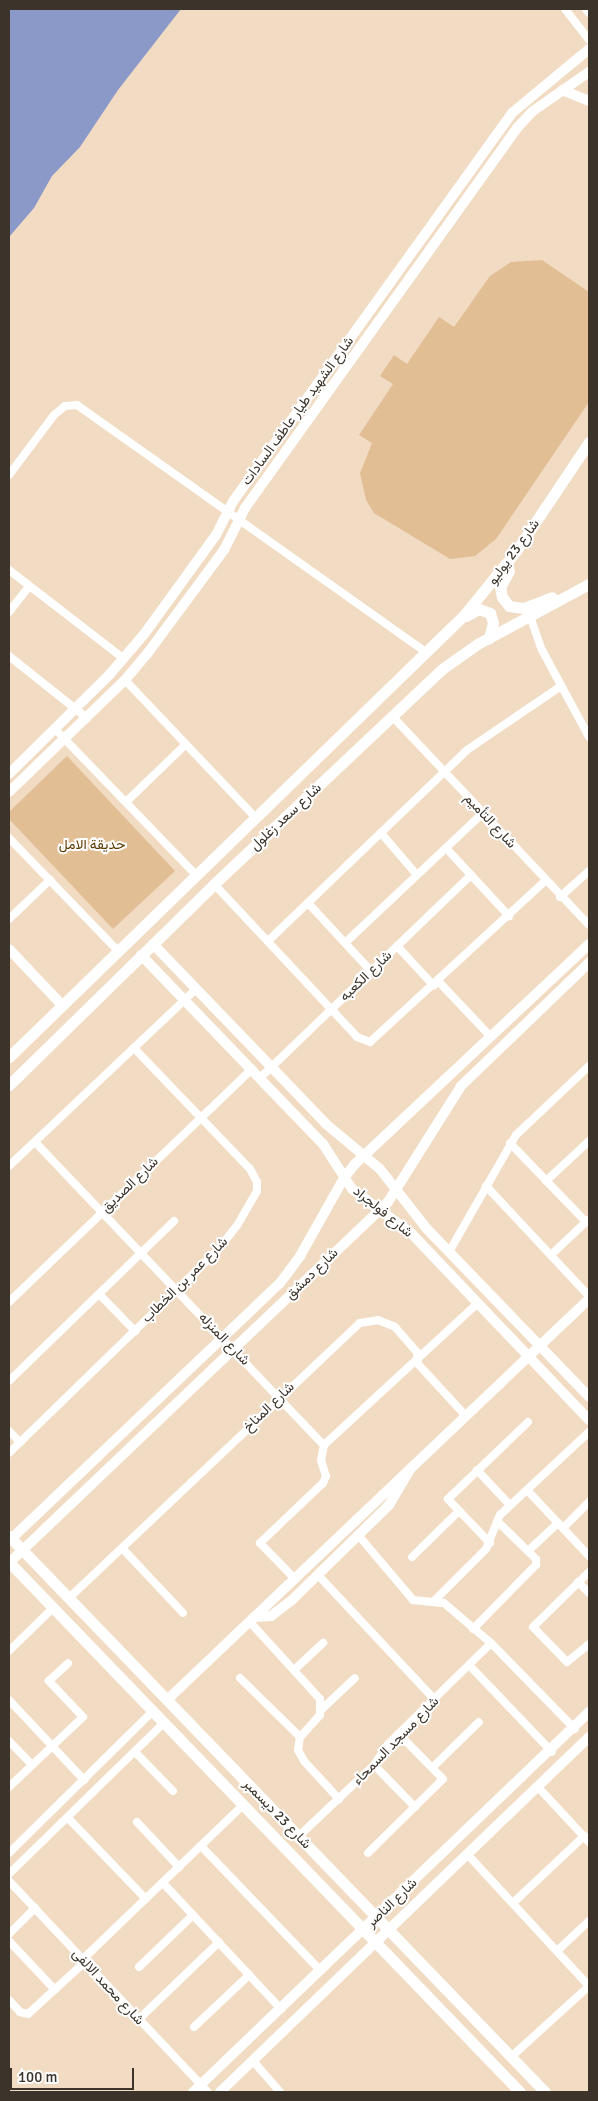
<!DOCTYPE html>
<html>
<head>
<meta charset="utf-8">
<style>
	body { margin:0 }
	#map { position:relative; width:598px; height:2101px; overflow:hidden; background:#f1dbc3; font-family:Signika,Vazirmatn,sans-serif }
	div>[style] { position:absolute }
	.green>* { inset:0; background:#e2be95 }
	.water>* { inset:0; background:#8b99c9 }
	.street>* { height:8px; margin:-4px; padding:0 4px; transform-origin:4px; border-radius:4px; background:#fff }
	.secondary>* { height:10px; margin:-5px; padding:0 5px; transform-origin:5px; border-radius:5px; background:#fff }
	.primary>* { height:11px; margin:-5.5px; padding:0 5.5px; transform-origin:5.5px; border-radius:5.5px; background:#fff }
	span { translate:-50% -50%; white-space:nowrap; text-align:center; line-height:1.15; -webkit-text-stroke:4px #fff; paint-order:stroke }
	.street-label { font-size:14px; color:#3c342a }
	.park-label { font-size:14px; color:#5e3a00 }
	.frame { position:absolute; inset:0; border:10px solid #3c342a; pointer-events:none }
	.scale { position:absolute; left:10px; top:2068px; width:124px; height:22px; box-sizing:border-box; border:2px solid #3c342a; border-top:0; padding-left:6px; font-size:15px; line-height:18px; white-space:nowrap; color:#3c342a; -webkit-text-stroke:4px #fff; paint-order:stroke }
</style>
</head>
<body>
<div id="map">
	<div class="green">
		<i style="clip-path:polygon(542px 260px,589px 292px,589px 402px,496px 539px,475px 556px,450px 559px,374px 513px,366px 500px,360px 473px,372px 443px,359px 435px,393px 384px,380px 376px,394px 355px,407px 364px,439px 317px,454px 327px,490px 276px,511px 262px)"></i>
		<i style="clip-path:polygon(67px 756px,175px 871px,113px 929px,9px 819px,9px 812px)"></i>
	</div>
	<div class="water">
		<i style="clip-path:polygon(9px 9px,181px 9px,118px 90px,80px 147px,52px 176px,34px 208px,9px 237px)"></i>
	</div>
	<div class="street">
		<i style="left:565px;top:9px;width:39px;rotate:52deg"></i>
		<i style="left:586px;top:9px;width:5px;rotate:53deg"></i>
		<i style="left:9px;top:475px;width:75px;rotate:-53.1deg"></i>
		<i style="left:54px;top:415px;width:14px;rotate:-39deg"></i>
		<i style="left:65px;top:406px;width:12px;rotate:-5deg"></i>
		<i style="left:77px;top:405px;width:429px;rotate:35.3deg"></i>
		<i style="left:9px;top:570px;width:145px;rotate:37.7deg"></i>
		<i style="left:9px;top:612px;width:33px;rotate:-52deg"></i>
		<i style="left:530px;top:616px;width:36px;rotate:71deg"></i>
		<i style="left:542px;top:650px;width:99px;rotate:61.6deg"></i>
		<i style="left:9px;top:656px;width:100px;rotate:38.5deg"></i>
		<i style="left:125px;top:680px;width:190px;rotate:46.5deg"></i>
		<i style="left:392px;top:716px;width:287px;rotate:46.7deg"></i>
		<i style="left:55px;top:729px;width:203px;rotate:46deg"></i>
		<i style="left:126px;top:802px;width:83px;rotate:-44deg"></i>
		<i style="left:381px;top:833px;width:55px;rotate:49.4deg"></i>
		<i style="left:9px;top:838px;width:157px;rotate:46deg"></i>
		<i style="left:446px;top:848px;width:93px;rotate:47.2deg"></i>
		<i style="left:214px;top:884px;width:209px;rotate:46.9deg"></i>
		<i style="left:357px;top:1037px;width:14px;rotate:21deg"></i>
		<i style="left:370px;top:1042px;width:238px;rotate:-42.6deg"></i>
		<i style="left:560px;top:897px;width:39px;rotate:-42deg"></i>
		<i style="left:308px;top:903px;width:93px;rotate:47.2deg"></i>
		<i style="left:9px;top:919px;width:57px;rotate:-43.6deg"></i>
		<i style="left:268px;top:941px;width:276px;rotate:-43.8deg"></i>
		<i style="left:467px;top:750px;width:114px;rotate:-34.2deg"></i>
		<i style="left:345px;top:943px;width:190px;rotate:-43.3deg"></i>
		<i style="left:397px;top:946px;width:54px;rotate:47.2deg"></i>
		<i style="left:439px;top:982px;width:76px;rotate:46.6deg"></i>
		<i style="left:260px;top:1078px;width:293px;rotate:-43.9deg"></i>
		<i style="left:35px;top:1142px;width:419px;rotate:46.4deg"></i>
		<i style="left:324px;top:1445px;width:15px;rotate:101deg"></i>
		<i style="left:321px;top:1460px;width:17px;rotate:73deg"></i>
		<i style="left:326px;top:1476px;width:8px;rotate:113deg"></i>
		<i style="left:323px;top:1483px;width:87px;rotate:136.4deg"></i>
		<i style="left:260px;top:1543px;width:49px;rotate:45.8deg"></i>
		<i style="left:510px;top:1143px;width:110px;rotate:46.1deg"></i>
		<i style="left:9px;top:1166px;width:257px;rotate:-43.4deg"></i>
		<i style="left:546px;top:1181px;width:59px;rotate:-42.9deg"></i>
		<i style="left:486px;top:1186px;width:151px;rotate:46.9deg"></i>
		<i style="left:449px;top:1252px;width:135px;rotate:-60.2deg"></i>
		<i style="left:516px;top:1135px;width:100px;rotate:-43.4deg"></i>
		<i style="left:551px;top:1255px;width:51px;rotate:-43.4deg"></i>
		<i style="left:99px;top:1294px;width:52px;rotate:45.8deg"></i>
		<i style="left:9px;top:1302px;width:337px;rotate:-43.8deg"></i>
		<i style="left:9px;top:1381px;width:230px;rotate:-44.1deg"></i>
		<i style="left:9px;top:1431px;width:16px;rotate:45deg"></i>
		<i style="left:324px;top:1445px;width:209px;rotate:-42.7deg"></i>
		<i style="left:9px;top:1453px;width:290px;rotate:-44.2deg"></i>
		<i style="left:217px;top:1251px;width:34px;rotate:-52deg"></i>
		<i style="left:238px;top:1224px;width:38px;rotate:-60deg"></i>
		<i style="left:257px;top:1191px;width:9px;rotate:-90deg"></i>
		<i style="left:257px;top:1182px;width:15px;rotate:-118deg"></i>
		<i style="left:250px;top:1169px;width:168px;rotate:-133.8deg"></i>
		<i style="left:477px;top:1470px;width:48px;rotate:46.7deg"></i>
		<i style="left:527px;top:1490px;width:91px;rotate:46.8deg"></i>
		<i style="left:563px;top:1528px;width:37px;rotate:-45deg"></i>
		<i style="left:359px;top:1536px;width:84px;rotate:49.8deg"></i>
		<i style="left:413px;top:1600px;width:31px;rotate:6deg"></i>
		<i style="left:444px;top:1603px;width:62px;rotate:40.4deg"></i>
		<i style="left:491px;top:1643px;width:120px;rotate:45.7deg"></i>
		<i style="left:490px;top:1543px;width:61px;rotate:-133.7deg"></i>
		<i style="left:448px;top:1499px;width:111px;rotate:-43.9deg"></i>
		<i style="left:122px;top:1548px;width:89px;rotate:46.8deg"></i>
		<i style="left:528px;top:1551px;width:41px;rotate:-43deg"></i>
		<i style="left:412px;top:1557px;width:66px;rotate:-44.4deg"></i>
		<i style="left:589px;top:1572px;width:78px;rotate:135.5deg"></i>
		<i style="left:533px;top:1627px;width:49px;rotate:45.8deg"></i>
		<i style="left:567px;top:1662px;width:28px;rotate:-39deg"></i>
		<i style="left:318px;top:1575px;width:171px;rotate:46.9deg"></i>
		<i style="left:578px;top:1582px;width:16px;rotate:45deg"></i>
		<i style="left:69px;top:1598px;width:400px;rotate:-43.4deg"></i>
		<i style="left:360px;top:1323px;width:18px;rotate:-9deg"></i>
		<i style="left:378px;top:1320px;width:18px;rotate:22deg"></i>
		<i style="left:395px;top:1327px;width:33px;rotate:49deg"></i>
		<i style="left:417px;top:1352px;width:12px;rotate:85deg"></i>
		<i style="left:418px;top:1364px;width:71px;rotate:47.3deg"></i>
		<i style="left:433px;top:1602px;width:75px;rotate:-45deg"></i>
		<i style="left:486px;top:1549px;width:37px;rotate:-68deg"></i>
		<i style="left:500px;top:1515px;width:122px;rotate:-43deg"></i>
		<i style="left:249px;top:1621px;width:105px;rotate:47.7deg"></i>
		<i style="left:320px;top:1699px;width:16px;rotate:90deg"></i>
		<i style="left:320px;top:1715px;width:30px;rotate:132deg"></i>
		<i style="left:300px;top:1737px;width:13px;rotate:99deg"></i>
		<i style="left:298px;top:1750px;width:13px;rotate:61deg"></i>
		<i style="left:304px;top:1761px;width:52px;rotate:47.4deg"></i>
		<i style="left:473px;top:1629px;width:90px;rotate:-45.5deg"></i>
		<i style="left:536px;top:1565px;width:6px;rotate:-90deg"></i>
		<i style="left:536px;top:1559px;width:54px;rotate:-135.7deg"></i>
		<i style="left:9px;top:1651px;width:62px;rotate:-44.3deg"></i>
		<i style="left:469px;top:1665px;width:120px;rotate:46.3deg"></i>
		<i style="left:294px;top:1670px;width:40px;rotate:-43deg"></i>
		<i style="left:240px;top:1678px;width:84px;rotate:44.5deg"></i>
		<i style="left:9px;top:1700px;width:110px;rotate:46.8deg"></i>
		<i style="left:322px;top:1709px;width:45px;rotate:-43.2deg"></i>
		<i style="left:9px;top:1741px;width:33px;rotate:46deg"></i>
		<i style="left:136px;top:1753px;width:53px;rotate:45.8deg"></i>
		<i style="left:374px;top:1765px;width:59px;rotate:45.7deg"></i>
		<i style="left:433px;top:1767px;width:64px;rotate:-44.4deg"></i>
		<i style="left:9px;top:1787px;width:102px;rotate:-43.4deg"></i>
		<i style="left:83px;top:1717px;width:50px;rotate:-133.4deg"></i>
		<i style="left:49px;top:1681px;width:26px;rotate:-43deg"></i>
		<i style="left:538px;top:1787px;width:75px;rotate:47.2deg"></i>
		<i style="left:68px;top:1818px;width:112px;rotate:46.1deg"></i>
		<i style="left:137px;top:1822px;width:62px;rotate:47deg"></i>
		<i style="left:299px;top:1836px;width:103px;rotate:-43.4deg"></i>
		<i style="left:374px;top:1765px;width:25px;rotate:-56deg"></i>
		<i style="left:388px;top:1744px;width:144px;rotate:-44.4deg"></i>
		<i style="left:201px;top:1846px;width:173px;rotate:46.2deg"></i>
		<i style="left:9px;top:1853px;width:202px;rotate:-44.6deg"></i>
		<i style="left:368px;top:1853px;width:105px;rotate:-44.6deg"></i>
		<i style="left:443px;top:1779px;width:63px;rotate:-134.4deg"></i>
		<i style="left:468px;top:1855px;width:178px;rotate:47.3deg"></i>
		<i style="left:9px;top:1874px;width:216px;rotate:-44.3deg"></i>
		<i style="left:9px;top:1881px;width:290px;rotate:46.7deg"></i>
		<i style="left:163px;top:1883px;width:173px;rotate:46.9deg"></i>
		<i style="left:513px;top:1903px;width:98px;rotate:-43.3deg"></i>
		<i style="left:9px;top:1934px;width:37px;rotate:-45deg"></i>
		<i style="left:9px;top:1941px;width:67px;rotate:46.8deg"></i>
		<i style="left:557px;top:1951px;width:44px;rotate:-43.2deg"></i>
		<i style="left:83px;top:1959px;width:222px;rotate:-43.9deg"></i>
		<i style="left:139px;top:1967px;width:75px;rotate:-43.9deg"></i>
		<i style="left:9px;top:2000px;width:16px;rotate:47deg"></i>
		<i style="left:20px;top:2012px;width:8px;rotate:14deg"></i>
		<i style="left:28px;top:2014px;width:77px;rotate:-42.4deg"></i>
		<i style="left:139px;top:2019px;width:111px;rotate:-43.9deg"></i>
		<i style="left:194px;top:2027px;width:76px;rotate:-43.4deg"></i>
		<i style="left:511px;top:2057px;width:105px;rotate:-42.3deg"></i>
		<i style="left:253px;top:2061px;width:41px;rotate:48.9deg"></i>
	</div>
	<div class="secondary">
		<i style="left:562px;top:90px;width:29px;rotate:22deg"></i>
		<i style="left:9px;top:774px;width:142px;rotate:-44.7deg"></i>
		<i style="left:110px;top:674px;width:54px;rotate:-49.5deg"></i>
		<i style="left:145px;top:633px;width:121px;rotate:-54.1deg"></i>
		<i style="left:216px;top:535px;width:39px;rotate:-63deg"></i>
		<i style="left:234px;top:500px;width:477px;rotate:-54.3deg"></i>
		<i style="left:512px;top:113px;width:100px;rotate:-39.7deg"></i>
		<i style="left:9px;top:792px;width:161px;rotate:-44deg"></i>
		<i style="left:125px;top:680px;width:34px;rotate:-50deg"></i>
		<i style="left:147px;top:654px;width:129px;rotate:-53.5deg"></i>
		<i style="left:224px;top:550px;width:47px;rotate:-63.4deg"></i>
		<i style="left:245px;top:508px;width:467px;rotate:-54.4deg"></i>
		<i style="left:517px;top:128px;width:23px;rotate:-47deg"></i>
		<i style="left:533px;top:111px;width:68px;rotate:-34.9deg"></i>
		<i style="left:153px;top:944px;width:250px;rotate:46.1deg"></i>
		<i style="left:326px;top:1124px;width:70px;rotate:39.8deg"></i>
		<i style="left:380px;top:1169px;width:76px;rotate:51.9deg"></i>
		<i style="left:427px;top:1229px;width:233px;rotate:46deg"></i>
		<i style="left:9px;top:949px;width:77px;rotate:46.6deg"></i>
		<i style="left:141px;top:955px;width:262px;rotate:46.1deg"></i>
		<i style="left:323px;top:1144px;width:54px;rotate:57.2deg"></i>
		<i style="left:352px;top:1189px;width:74px;rotate:36.7deg"></i>
		<i style="left:411px;top:1233px;width:258px;rotate:46.4deg"></i>
		<i style="left:9px;top:1541px;width:374px;rotate:-43.6deg"></i>
		<i style="left:280px;top:1283px;width:34px;rotate:-53deg"></i>
		<i style="left:300px;top:1256px;width:90px;rotate:-60.6deg"></i>
		<i style="left:344px;top:1178px;width:18px;rotate:-52deg"></i>
		<i style="left:355px;top:1164px;width:321px;rotate:-43.2deg"></i>
		<i style="left:9px;top:1563px;width:523px;rotate:-43.61deg"></i>
		<i style="left:388px;top:1202px;width:137px;rotate:-57.8deg"></i>
		<i style="left:461px;top:1086px;width:178px;rotate:-43.9deg"></i>
		<i style="left:254px;top:1617px;width:17px;rotate:-3deg"></i>
		<i style="left:271px;top:1616px;width:26px;rotate:-37deg"></i>
		<i style="left:292px;top:1600px;width:136px;rotate:-44.4deg"></i>
		<i style="left:389px;top:1505px;width:43px;rotate:-59.3deg"></i>
		<i style="left:167px;top:1700px;width:582px;rotate:-43.54deg"></i>
		<i style="left:193px;top:2092px;width:549px;rotate:-43.82deg"></i>
		<i style="left:220px;top:2092px;width:512px;rotate:-43.89deg"></i>
	</div>
	<div class="primary">
		<i style="left:509px;top:571px;width:18px;rotate:119deg"></i>
		<i style="left:500px;top:587px;width:10px;rotate:79deg"></i>
		<i style="left:502px;top:597px;width:11px;rotate:52deg"></i>
		<i style="left:509px;top:606px;width:15px;rotate:8deg"></i>
		<i style="left:524px;top:608px;width:30px;rotate:-21deg"></i>
		<i style="left:466px;top:616px;width:15px;rotate:-28deg"></i>
		<i style="left:479px;top:609px;width:12px;rotate:20deg"></i>
		<i style="left:490px;top:613px;width:10px;rotate:73deg"></i>
		<i style="left:493px;top:623px;width:16px;rotate:105deg"></i>
		<i style="left:9px;top:1057px;width:634px;rotate:-44.17deg"></i>
		<i style="left:464px;top:615px;width:82px;rotate:-50.9deg"></i>
		<i style="left:516px;top:551px;width:131px;rotate:-56.2deg"></i>
		<i style="left:9px;top:1085px;width:287px;rotate:-44.4deg"></i>
		<i style="left:214px;top:884px;width:313px;rotate:-43.3deg"></i>
		<i style="left:442px;top:669px;width:45px;rotate:-35.1deg"></i>
		<i style="left:479px;top:643px;width:125px;rotate:-28.2deg"></i>
		<i style="left:9px;top:1536px;width:772px;rotate:46.05deg"></i>
		<i style="left:9px;top:1562px;width:736px;rotate:46.05deg"></i>
	</div>
	<div class="street-label">
		<span style="left:298px;top:411px;rotate:-54deg">شارع الشهيد طيار عاطف السادات</span>
		<span style="left:514px;top:552px;rotate:-54deg">شارع 23 يوليو</span>
		<span style="left:286px;top:817px;rotate:-43deg">شارع سعد زغلول</span>
		<span style="left:490px;top:821px;rotate:47deg">شارع التأميم</span>
		<span style="left:366px;top:976px;rotate:-44deg">شارع الكعبه</span>
		<span style="left:130px;top:1185px;rotate:-44deg">شارع الصديق</span>
		<span style="left:383px;top:1212px;rotate:39deg">شارع فولجراد</span>
		<span style="left:312px;top:1274px;rotate:-44deg">شارع دمشق</span>
		<span style="left:185px;top:1280px;rotate:-45deg">شارع عمر بن الخطاب</span>
		<span style="left:224px;top:1339px;rotate:46deg">شارع المنزله</span>
		<span style="left:269px;top:1407px;rotate:-44deg">شارع المناخ</span>
		<span style="left:396px;top:1741px;rotate:-46deg">شارع مسجد السمحاء</span>
		<span style="left:277px;top:1814px;rotate:46deg">شارع 23 ديسمبر</span>
		<span style="left:392px;top:1903px;rotate:-44deg">شارع الناصر</span>
		<span style="left:108px;top:1987px;rotate:47deg">شارع محمد الالفى</span>
	</div>
	<div class="park-label">
		<span style="left:92px;top:845px">حديقة الامل</span>
	</div>
	<div class="frame"></div>
	<div class="scale">100 m</div>
</div>
</body>
</html>
